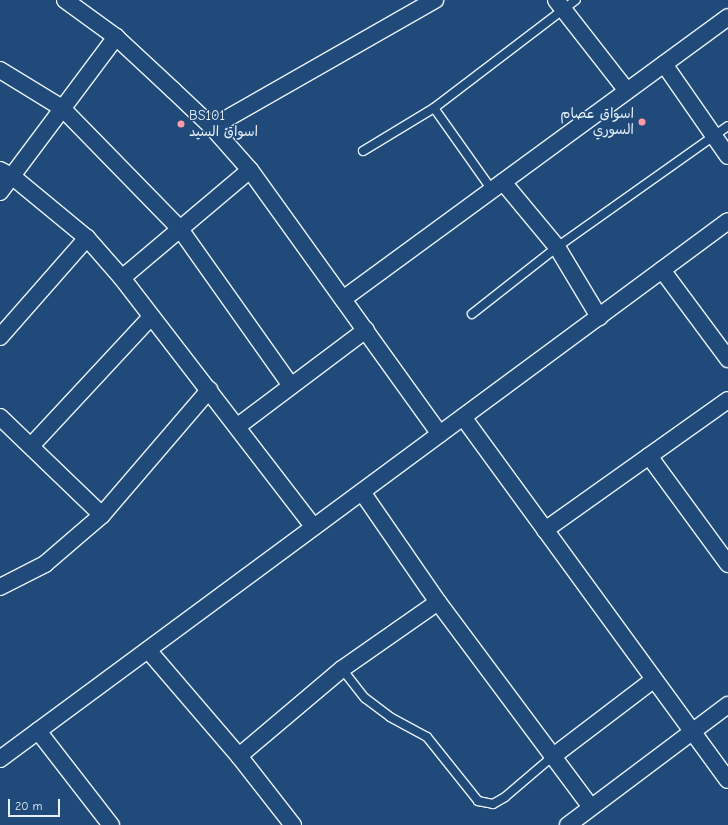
<!DOCTYPE html>
<html>
<head>
<meta charset="utf-8">
<style>
	body { margin:0 }
	#map { position:relative; width:728px; height:825px; overflow:hidden; background:#1f4a7a; font-family:"Comic Neue","Playpen Sans Arabic",sans-serif }
	div>[style] { position:absolute }
	.roads { filter:drop-shadow(1px 0 #e8f1f8) drop-shadow(-1px 0 #e8f1f8) drop-shadow(0 1px #e8f1f8) drop-shadow(0 -1px #e8f1f8) }
	.lane>* { height:8px; margin:-4px; padding:0 4px; transform-origin:4px; border-radius:4px; background:#1f4a7a }
	.street>* { height:16px; margin:-8px; padding:0 8px; transform-origin:8px; border-radius:8px; background:#1f4a7a }
	.dots>* { width:11px; height:11px; translate:-50% -50%; box-sizing:border-box; border:2px solid #1f4a7a; border-radius:50% }
	span { translate:-50% -50%; white-space:nowrap; text-align:center; line-height:1.15; -webkit-text-stroke:3px #1f4a7a; paint-order:stroke }
	.poi-label { font-size:14px; color:#e8f1f8 }
	.right { translate:-100% -50%; text-align:right }
	.left { translate:0 -50%; text-align:left }
	.scale { position:absolute; left:8px; top:799px; width:52px; height:18px; box-sizing:border-box; border:2px solid #e8f1f8; border-top:0; padding-left:5px; font-size:12px; line-height:14px; white-space:nowrap; color:#e8f1f8; -webkit-text-stroke:3px #1f4a7a; paint-order:stroke }
</style>
</head>
<body>
<div id="map">
	<div class="roads">
		<div class="lane">
			<i style="left:434px;top:108px;width:100px;rotate:54.7deg"></i>
			<i style="left:363px;top:151px;width:83px;rotate:-31.2deg"></i>
			<i style="left:434px;top:108px;width:178px;rotate:-37.3deg"></i>
			<i style="left:472px;top:314px;width:108px;rotate:-38.2deg"></i>
			<i style="left:557px;top:247px;width:209px;rotate:-35.3deg"></i>
			<i style="left:342px;top:669px;width:37px;rotate:52deg"></i>
			<i style="left:365px;top:698px;width:31px;rotate:37deg"></i>
			<i style="left:390px;top:717px;width:42px;rotate:28.4deg"></i>
			<i style="left:427px;top:737px;width:82px;rotate:51.4deg"></i>
			<i style="left:478px;top:801px;width:15px;rotate:11deg"></i>
			<i style="left:493px;top:804px;width:14px;rotate:-30deg"></i>
			<i style="left:505px;top:797px;width:62px;rotate:-40.4deg"></i>
		</div>
		<div class="street">
			<i style="left:65px;top:0;width:63px;rotate:36deg"></i>
			<i style="left:116px;top:37px;width:78px;rotate:42.9deg"></i>
			<i style="left:173px;top:90px;width:54px;rotate:43.5deg"></i>
			<i style="left:212px;top:127px;width:57px;rotate:48.5deg"></i>
			<i style="left:250px;top:170px;width:325px;rotate:54.3deg"></i>
			<i style="left:556px;top:0;width:115px;rotate:52deg"></i>
			<i style="left:664px;top:64px;width:112px;rotate:55.2deg"></i>
			<i style="left:0;top:70px;width:73px;rotate:31.5deg"></i>
			<i style="left:62px;top:108px;width:169px;rotate:45.7deg"></i>
			<i style="left:180px;top:229px;width:192px;rotate:54.7deg"></i>
			<i style="left:212px;top:127px;width:257px;rotate:-29.7deg"></i>
			<i style="left:0;top:170px;width:15px;rotate:28deg"></i>
			<i style="left:13px;top:177px;width:96px;rotate:39.5deg"></i>
			<i style="left:87px;top:238px;width:53px;rotate:48.8deg"></i>
			<i style="left:122px;top:278px;width:314px;rotate:52.4deg"></i>
			<i style="left:503px;top:182px;width:85px;rotate:50.3deg"></i>
			<i style="left:557px;top:247px;width:82px;rotate:59deg"></i>
			<i style="left:0;top:192px;width:194px;rotate:-53.2deg"></i>
			<i style="left:662px;top:270px;width:111px;rotate:53.4deg"></i>
			<i style="left:122px;top:278px;width:167px;rotate:-40.2deg"></i>
			<i style="left:343px;top:299px;width:477px;rotate:-36.2deg"></i>
			<i style="left:0;top:337px;width:132px;rotate:-48.7deg"></i>
			<i style="left:0;top:417px;width:141px;rotate:43.9deg"></i>
			<i style="left:463px;top:417px;width:449px;rotate:53.9deg"></i>
			<i style="left:238px;top:426px;width:160px;rotate:-36.9deg"></i>
			<i style="left:31px;top:446px;width:176px;rotate:-47.1deg"></i>
			<i style="left:649px;top:456px;width:134px;rotate:53.8deg"></i>
			<i style="left:362px;top:492px;width:134px;rotate:55.4deg"></i>
			<i style="left:438px;top:602px;width:256px;rotate:53.3deg"></i>
			<i style="left:545px;top:530px;width:224px;rotate:-35.4deg"></i>
			<i style="left:0;top:587px;width:51px;rotate:-27.1deg"></i>
			<i style="left:45px;top:564px;width:75px;rotate:-40.7deg"></i>
			<i style="left:102px;top:515px;width:165px;rotate:-49.4deg"></i>
			<i style="left:148px;top:650px;width:140px;rotate:49.4deg"></i>
			<i style="left:239px;top:756px;width:88px;rotate:52deg"></i>
			<i style="left:38px;top:731px;width:119px;rotate:52.2deg"></i>
			<i style="left:239px;top:756px;width:135px;rotate:-40.2deg"></i>
			<i style="left:342px;top:669px;width:117px;rotate:-34.9deg"></i>
			<i style="left:552px;top:757px;width:127px;rotate:-37.3deg"></i>
			<i style="left:0;top:759px;width:905px;rotate:-36.46deg"></i>
			<i style="left:568px;top:825px;width:200px;rotate:-36.9deg"></i>
		</div>
	</div>
	<div class="dots">
		<i style="left:642px;top:122px;background:#ff9aa2"></i>
		<i style="left:181px;top:124px;background:#ff9aa2"></i>
	</div>
	<div class="poi-label">
		<span class="right" style="left:634px;top:122px">اسواق عصام<br>السوري</span>
		<span class="left" style="left:189px;top:124px">BS101<br>اسواق السيد</span>
	</div>
	<div class="scale">20 m</div>
</div>
</body>
</html>
